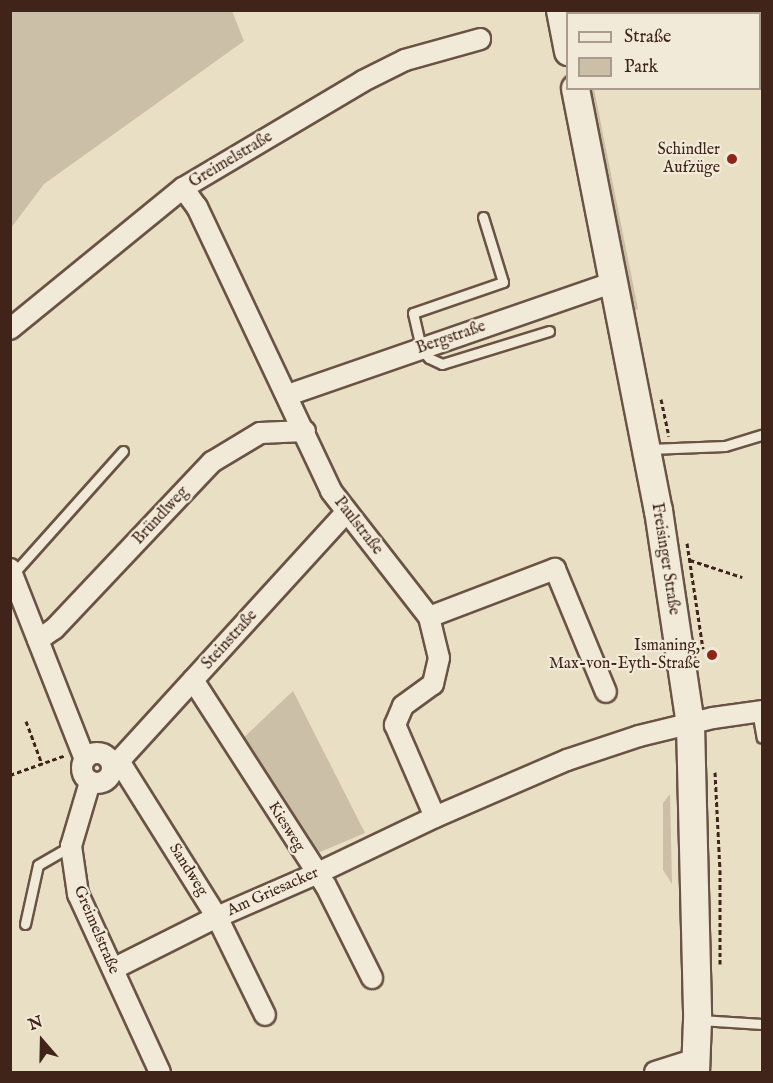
<!DOCTYPE html>
<html>
<head>
<meta charset="utf-8">
<style>
	body { margin:0 }
	#map { position:relative; width:773px; height:1083px; overflow:hidden; background:#e9dfc4; font-family:"IM FELL English",serif }
	div>[style] { position:absolute }
	.green>* { inset:0; background:#ccbfa7 }
	.path>* { height:3px; margin-top:-1.5px; transform-origin:0; background:repeating-linear-gradient(90deg,#402419 0 4.5px,transparent 0 7.5px) }
	.roads { filter:drop-shadow(2px 0 #6a5344) drop-shadow(-2px 0 #6a5344) drop-shadow(0 2px #6a5344) drop-shadow(0 -2px #6a5344) }
	.service>* { height:9px; margin:-4.5px; padding:0 4.5px; transform-origin:4.5px; border-radius:4.5px; background:#f1ead9 }
	.minor>* { height:20px; margin:-10px; padding:0 10px; transform-origin:10px; border-radius:10px; background:#f1ead9 }
	.minor>.ring { margin:-10px; padding:0; box-sizing:content-box; background:none; border:20px solid #f1ead9; border-radius:50% }
	.secondary>* { height:27px; margin:-13.5px; padding:0 13.5px; transform-origin:13.5px; border-radius:13.5px; background:#f1ead9 }
	.dots>* { width:16px; height:16px; translate:-50% -50%; box-sizing:border-box; border:3px solid #f1ead9; border-radius:50% }
	span { translate:-50% -50%; white-space:nowrap; text-align:center; line-height:1.15; -webkit-text-stroke:4.5px #f1ead9; paint-order:stroke }
	.poi-label { font-size:16px; color:#402419 }
	.right { translate:-100% -50%; text-align:right }
	.street-label { font-size:16px; color:#402419 }
	.frame { position:absolute; inset:0; border:12px solid #402419; pointer-events:none }
	.legend { position:absolute; left:566px; top:12px; width:195px; height:78px; box-sizing:border-box; background:#f1ead9; border:2px solid #aa9b8c; margin:0; padding:8px 10px; list-style:none; font-size:18px; color:#402419 }
	.legend li { display:flex; align-items:center; gap:12px; height:30px }
	.legend b { width:30px; border:2px solid #aa9b8c }
	.north { position:absolute; left:12px; top:1011px; width:60px; height:60px; -webkit-text-stroke:4px #f1ead9; paint-order:stroke; rotate:340deg; font-size:16px; font-weight:700; line-height:24px; text-align:center; color:#402419 }
	.north::after { content:''; display:block; margin:auto; width:21px; height:27px; background:#402419; clip-path:polygon(50% 0,100% 100%,50% 72%,0 100%) }
</style>
</head>
<body>
<div id="map">
	<div class="green">
		<i style="clip-path:polygon(11px 10px,232px 11px,244px 41px,44px 184px,11px 228px)"></i>
		<i style="clip-path:polygon(586px 89px,594px 89px,638px 309px,632px 313px)"></i>
		<i style="clip-path:polygon(293px 691px,365px 833px,313px 855px,239px 742px)"></i>
		<i style="clip-path:polygon(670px 794px,672px 884px,663px 870px,663px 803px)"></i>
	</div>
	<div class="path">
		<i style="left:661px;top:399px;width:38px;rotate:78deg"></i>
		<i style="left:687px;top:543px;width:107px;rotate:81.4deg"></i>
		<i style="left:690px;top:560px;width:55px;rotate:18.1deg"></i>
		<i style="left:26px;top:721px;width:46px;rotate:69.6deg"></i>
		<i style="left:715px;top:772px;width:98px;rotate:87.1deg"></i>
		<i style="left:720px;top:870px;width:94px;rotate:90deg"></i>
		<i style="left:10px;top:775px;width:59px;rotate:-19.7deg"></i>
	</div>
	<div class="roads">
		<div class="service">
			<i style="left:483px;top:217px;width:68px;rotate:72.9deg"></i>
			<i style="left:503px;top:282px;width:95px;rotate:161deg"></i>
			<i style="left:413px;top:313px;width:37px;rotate:77deg"></i>
			<i style="left:421px;top:349px;width:12px;rotate:48deg"></i>
			<i style="left:429px;top:358px;width:14px;rotate:25deg"></i>
			<i style="left:442px;top:364px;width:112px;rotate:-17.1deg"></i>
			<i style="left:650px;top:449px;width:75px;rotate:-2.3deg"></i>
			<i style="left:725px;top:446px;width:39px;rotate:-17deg"></i>
			<i style="left:13px;top:574px;width:165px;rotate:-48.2deg"></i>
			<i style="left:757px;top:711px;width:27px;rotate:80deg"></i>
			<i style="left:25px;top:924px;width:60px;rotate:-77.6deg"></i>
			<i style="left:38px;top:865px;width:38px;rotate:-30deg"></i>
			<i style="left:700px;top:1020px;width:62px;rotate:3.7deg"></i>
		</div>
		<div class="minor">
			<i style="left:183px;top:188px;width:24px;rotate:54deg"></i>
			<i style="left:197px;top:207px;width:314px;rotate:64.7deg"></i>
			<i style="left:331px;top:491px;width:160px;rotate:52.1deg"></i>
			<i style="left:429px;top:617px;width:135px;rotate:-20.9deg"></i>
			<i style="left:555px;top:569px;width:133px;rotate:67.5deg"></i>
			<i style="left:10px;top:329px;width:223px;rotate:-39.2deg"></i>
			<i style="left:183px;top:188px;width:209px;rotate:-30.7deg"></i>
			<i style="left:363px;top:81px;width:47px;rotate:-26.6deg"></i>
			<i style="left:405px;top:60px;width:78px;rotate:-15.6deg"></i>
			<i style="left:288px;top:395px;width:345px;rotate:-19.1deg"></i>
			<i style="left:10px;top:569px;width:204px;rotate:68.5deg"></i>
			<i style="left:429px;top:617px;width:42px;rotate:76.3deg"></i>
			<i style="left:439px;top:658px;width:27px;rotate:103deg"></i>
			<i style="left:433px;top:684px;width:37px;rotate:144deg"></i>
			<i style="left:403px;top:706px;width:21px;rotate:113deg"></i>
			<i style="left:395px;top:725px;width:100px;rotate:66.5deg"></i>
			<i style="left:38px;top:640px;width:19px;rotate:-35deg"></i>
			<i style="left:54px;top:629px;width:230px;rotate:-46.6deg"></i>
			<i style="left:212px;top:462px;width:56px;rotate:-31.1deg"></i>
			<i style="left:260px;top:433px;width:45px;rotate:-2.5deg"></i>
			<i style="left:193px;top:680px;width:245px;rotate:57.2deg"></i>
			<i style="left:326px;top:886px;width:103px;rotate:63.4deg"></i>
			<i class="ring" style="left:82px;top:753px;width:10px;height:10px"></i>
			<i style="left:119px;top:761px;width:184px;rotate:57.9deg"></i>
			<i style="left:217px;top:917px;width:109px;rotate:63.9deg"></i>
			<i style="left:112px;top:765px;width:8px;rotate:-30deg"></i>
			<i style="left:119px;top:761px;width:337px;rotate:-47.6deg"></i>
			<i style="left:90px;top:782px;width:67px;rotate:106.5deg"></i>
			<i style="left:71px;top:846px;width:49px;rotate:81.7deg"></i>
			<i style="left:78px;top:894px;width:196px;rotate:65.3deg"></i>
			<i style="left:113px;top:969px;width:116px;rotate:-26.6deg"></i>
			<i style="left:217px;top:917px;width:108px;rotate:-23.5deg"></i>
			<i style="left:316px;top:874px;width:132px;rotate:-25.6deg"></i>
			<i style="left:435px;top:817px;width:144px;rotate:-23.4deg"></i>
			<i style="left:567px;top:760px;width:76px;rotate:-18.4deg"></i>
			<i style="left:639px;top:736px;width:76px;rotate:-13.7deg"></i>
			<i style="left:713px;top:718px;width:49px;rotate:-8.1deg"></i>
			<i style="left:655px;top:1072px;width:43px;rotate:-17.6deg"></i>
		</div>
		<div class="secondary">
			<i style="left:560px;top:10px;width:42px;rotate:79deg"></i>
			<i style="left:575px;top:88px;width:430px;rotate:78.9deg"></i>
			<i style="left:658px;top:510px;width:216px;rotate:81.5deg"></i>
			<i style="left:690px;top:724px;width:296px;rotate:88.6deg"></i>
			<i style="left:697px;top:1020px;width:52px;rotate:92.2deg"></i>
		</div>
	</div>
	<div class="dots">
		<i style="left:732px;top:159px;background:#8f2418"></i>
		<i style="left:712px;top:655px;background:#8f2418"></i>
	</div>
	<div class="poi-label">
		<span class="right" style="left:720px;top:159px">Schindler<br>Aufzüge</span>
		<span class="right" style="left:700px;top:655px">Ismaning,<br>Max-von-Eyth-Straße</span>
	</div>
	<div class="street-label">
		<span style="left:231px;top:160px;rotate:-31deg">Greimelstraße</span>
		<span style="left:451px;top:338px;rotate:-19deg">Bergstraße</span>
		<span style="left:161px;top:516px;rotate:-47deg">Bründlweg</span>
		<span style="left:358px;top:526px;rotate:52deg">Paulstraße</span>
		<span style="left:665px;top:559px;rotate:81deg">Freisinger Straße</span>
		<span style="left:230px;top:640px;rotate:-48deg">Steinstraße</span>
		<span style="left:286px;top:827px;rotate:58deg">Kiesweg</span>
		<span style="left:188px;top:870px;rotate:58deg">Sandweg</span>
		<span style="left:273px;top:892px;rotate:-24deg">Am Griesacker</span>
		<span style="left:96px;top:930px;rotate:67deg">Greimelstraße</span>
	</div>
	<div class="frame"></div>
	<ul class="legend">
	<li><b style="height:8px;background:#f1ead9"></b>Straße</li>
	<li><b style="height:16px;background:#ccbfa7"></b>Park</li>
	</ul>
	<div class="north">N</div>
</div>
</body>
</html>
